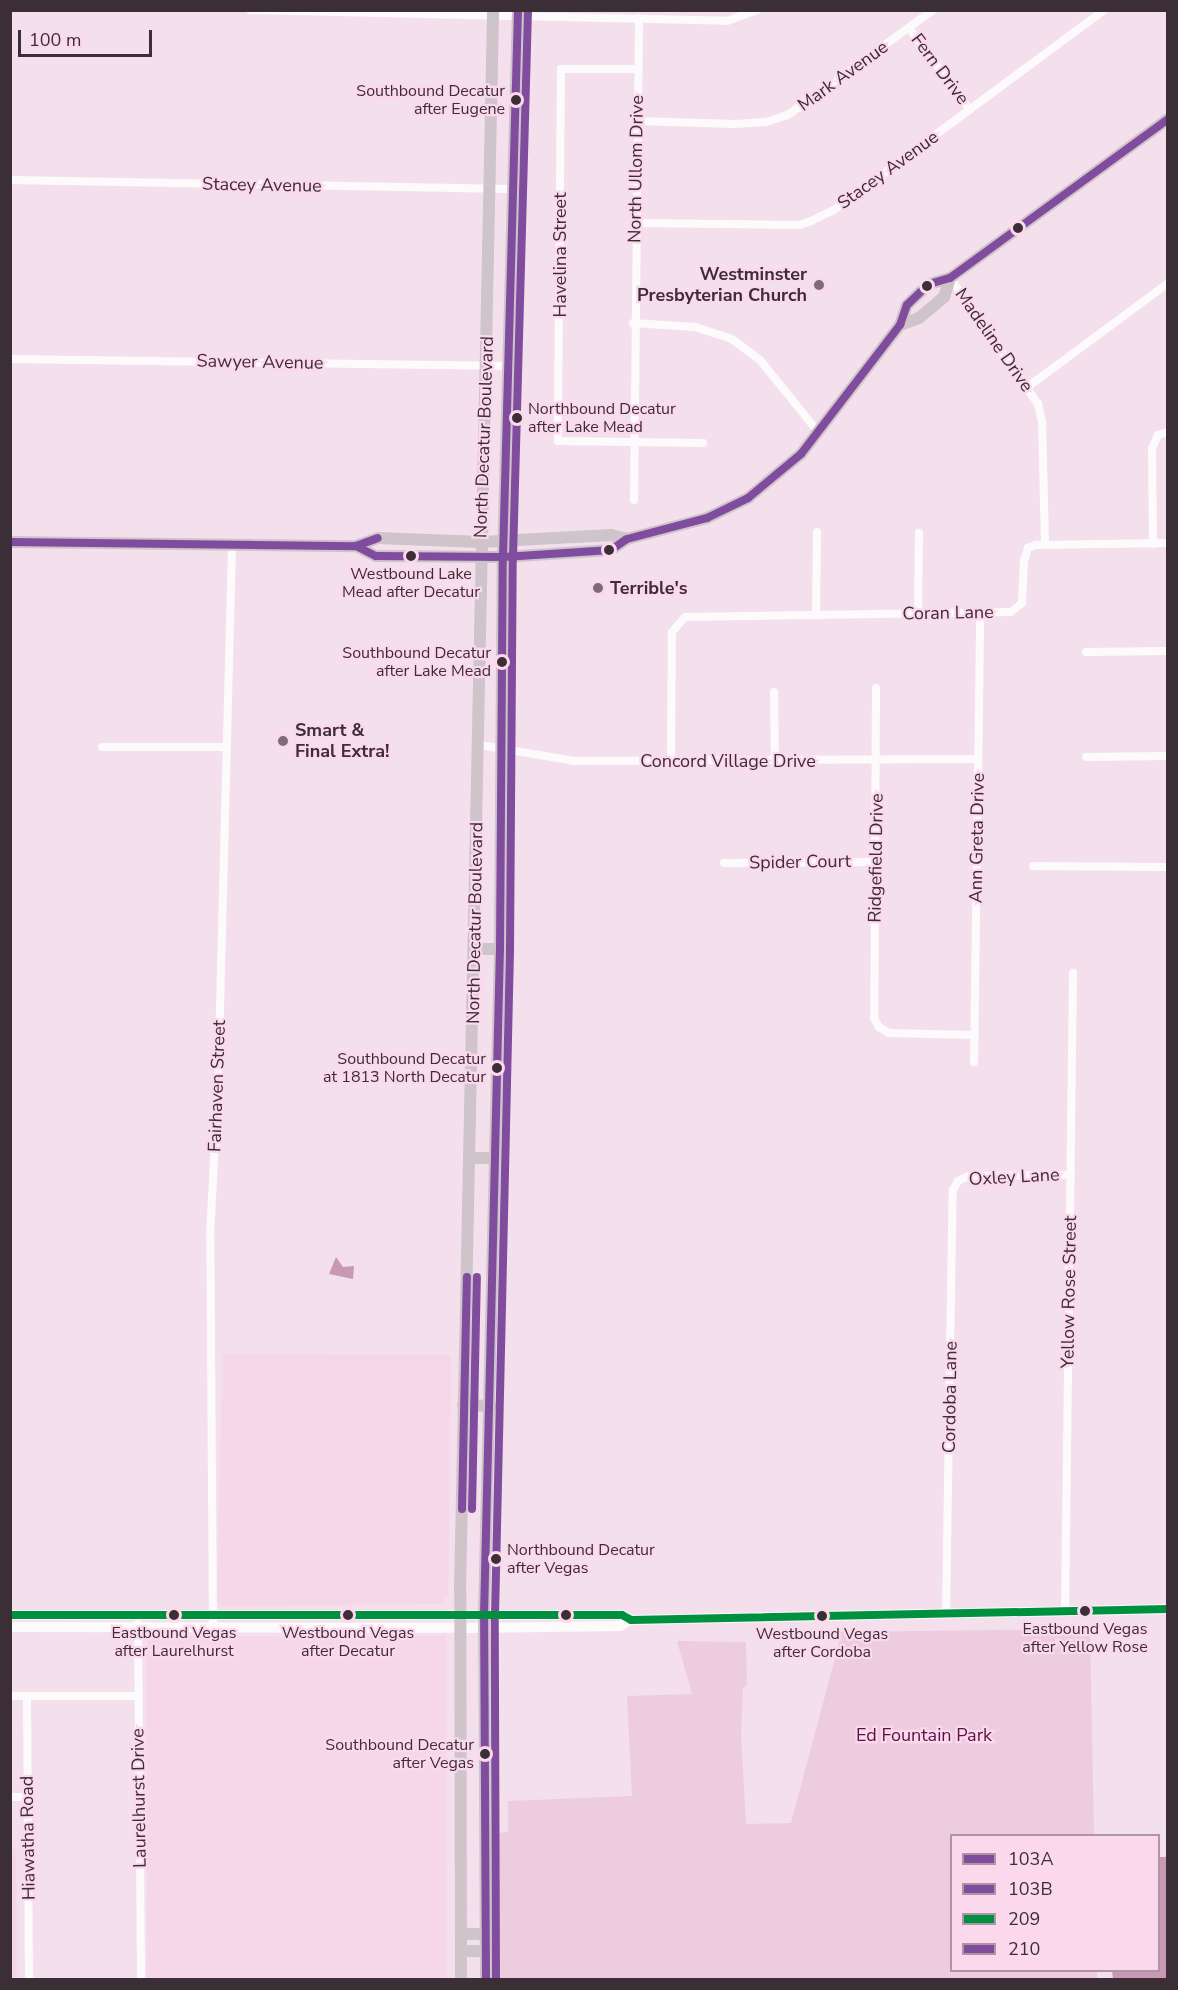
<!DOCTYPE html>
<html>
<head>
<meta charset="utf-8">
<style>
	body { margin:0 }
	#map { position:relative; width:1178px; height:1990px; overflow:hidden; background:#f4e0ec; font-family:"Nunito Sans",sans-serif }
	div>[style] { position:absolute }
	.built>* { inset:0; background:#f6d6e9; transform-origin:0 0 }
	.green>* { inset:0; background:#edcce0 }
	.water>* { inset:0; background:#c799b5 }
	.street>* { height:8px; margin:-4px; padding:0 4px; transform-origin:4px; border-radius:4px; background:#fdfafc }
	.secondary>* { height:10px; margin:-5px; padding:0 5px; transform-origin:5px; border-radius:5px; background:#fdfafc }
	.primary>* { height:12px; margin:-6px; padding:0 6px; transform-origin:6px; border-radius:6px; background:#cec4ca }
	.bus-1>* { height:8px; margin:-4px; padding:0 4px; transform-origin:4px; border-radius:4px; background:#804c9e }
	.bus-2>* { height:8px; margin:-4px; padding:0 4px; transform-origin:4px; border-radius:4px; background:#804c9e }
	.bus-3>* { height:8px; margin:-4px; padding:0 4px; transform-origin:4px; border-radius:4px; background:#009140 }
	.bus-4>* { height:8px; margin:-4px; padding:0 4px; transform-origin:4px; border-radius:4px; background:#804c9e }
	.dots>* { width:16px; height:16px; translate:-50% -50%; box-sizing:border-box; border:3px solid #fcd8ed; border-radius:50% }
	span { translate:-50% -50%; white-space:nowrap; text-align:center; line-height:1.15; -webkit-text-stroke:4.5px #fcd8ed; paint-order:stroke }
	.bus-label { font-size:16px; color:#3b2e36 }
	.right { translate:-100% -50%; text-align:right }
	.left { translate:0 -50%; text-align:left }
	.street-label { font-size:18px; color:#3b2e36 }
	.poi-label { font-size:18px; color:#3b2e36; font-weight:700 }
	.park-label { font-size:18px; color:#581245 }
	.frame { position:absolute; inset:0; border:12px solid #3b2e36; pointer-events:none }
	.legend { position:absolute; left:950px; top:1834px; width:210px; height:138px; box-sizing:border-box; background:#fcd8ed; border:2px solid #af94a4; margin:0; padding:8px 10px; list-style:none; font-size:18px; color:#3b2e36 }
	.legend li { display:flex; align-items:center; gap:12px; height:30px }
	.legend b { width:30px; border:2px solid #af94a4 }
	.scale { position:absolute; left:18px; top:30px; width:134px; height:27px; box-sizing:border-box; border:3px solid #3b2e36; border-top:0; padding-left:8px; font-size:18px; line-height:21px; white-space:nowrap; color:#3b2e36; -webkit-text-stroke:4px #fcd8ed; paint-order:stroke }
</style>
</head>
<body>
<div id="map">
	<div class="built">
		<i style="clip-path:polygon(223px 1354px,451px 1355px,448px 1595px,441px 1604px,223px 1606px,216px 1601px)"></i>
		<i style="left:147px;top:1636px;width:299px;height:343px"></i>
		<i style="clip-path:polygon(11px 1849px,16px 1849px,18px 1979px,11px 1979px)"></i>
	</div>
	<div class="green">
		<i style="clip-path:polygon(1090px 1629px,1094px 1835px,952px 1836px,952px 1970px,1097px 1971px,1097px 1979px,497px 1979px,496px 1883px,500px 1880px,497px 1833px,508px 1832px,508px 1801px,632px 1796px,627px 1696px,692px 1694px,677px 1641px,746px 1642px,747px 1685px,743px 1688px,741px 1733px,746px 1824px,791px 1823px,838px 1647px,839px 1632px)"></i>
	</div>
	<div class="water">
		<i style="clip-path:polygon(336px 1257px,343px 1267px,354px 1266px,353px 1279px,329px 1274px)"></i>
		<i style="clip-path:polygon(1159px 1857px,1167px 1857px,1167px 1979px,1113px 1979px,1112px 1971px,1158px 1970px)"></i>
	</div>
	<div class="street">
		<i style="left:250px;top:10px;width:477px;rotate:1.3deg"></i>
		<i style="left:727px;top:21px;width:32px;rotate:-20deg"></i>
		<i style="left:909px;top:28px;width:102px;rotate:53.4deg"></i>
		<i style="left:638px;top:69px;width:77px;rotate:180deg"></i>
		<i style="left:561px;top:69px;width:372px;rotate:90.5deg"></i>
		<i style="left:558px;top:441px;width:145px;rotate:0.8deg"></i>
		<i style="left:637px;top:121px;width:99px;rotate:1.7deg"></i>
		<i style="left:736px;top:124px;width:30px;rotate:-4deg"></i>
		<i style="left:766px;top:122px;width:23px;rotate:-18deg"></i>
		<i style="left:788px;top:115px;width:179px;rotate:-35.9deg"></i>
		<i style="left:10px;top:180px;width:504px;rotate:1.02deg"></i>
		<i style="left:635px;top:223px;width:164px;rotate:0.7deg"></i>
		<i style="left:799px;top:225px;width:13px;rotate:-18deg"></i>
		<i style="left:811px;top:221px;width:25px;rotate:-26deg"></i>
		<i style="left:834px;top:210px;width:336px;rotate:-36.5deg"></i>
		<i style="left:950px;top:278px;width:154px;rotate:55.1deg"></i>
		<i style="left:1038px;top:404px;width:17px;rotate:77deg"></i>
		<i style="left:1042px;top:421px;width:124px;rotate:88.6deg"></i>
		<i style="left:633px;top:323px;width:62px;rotate:3.7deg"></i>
		<i style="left:695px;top:327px;width:39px;rotate:18deg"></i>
		<i style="left:732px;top:339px;width:35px;rotate:37deg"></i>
		<i style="left:760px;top:360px;width:92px;rotate:51.1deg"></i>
		<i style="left:10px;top:359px;width:500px;rotate:0.8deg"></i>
		<i style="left:1029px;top:386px;width:173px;rotate:-36.5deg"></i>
		<i style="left:634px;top:500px;width:482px;rotate:-89.4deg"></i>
		<i style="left:1153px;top:544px;width:96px;rotate:-90.6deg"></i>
		<i style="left:1152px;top:448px;width:14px;rotate:-65deg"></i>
		<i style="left:1158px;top:435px;width:10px;rotate:-17deg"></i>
		<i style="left:918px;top:613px;width:80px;rotate:-89.3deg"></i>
		<i style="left:816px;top:615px;width:83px;rotate:-89.3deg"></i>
		<i style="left:1086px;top:652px;width:82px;rotate:-0.7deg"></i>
		<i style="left:876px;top:688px;width:330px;rotate:90.3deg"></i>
		<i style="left:874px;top:1018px;width:10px;rotate:61deg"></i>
		<i style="left:879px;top:1027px;width:12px;rotate:31deg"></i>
		<i style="left:889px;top:1033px;width:86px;rotate:1.3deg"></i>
		<i style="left:774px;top:692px;width:69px;rotate:89.2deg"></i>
		<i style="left:480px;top:745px;width:96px;rotate:9.6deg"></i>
		<i style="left:575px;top:761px;width:403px;rotate:-0.3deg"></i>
		<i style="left:102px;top:747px;width:123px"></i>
		<i style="left:1086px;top:757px;width:82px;rotate:-0.7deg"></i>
		<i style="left:671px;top:761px;width:129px;rotate:-89.6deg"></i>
		<i style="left:672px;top:632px;width:20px;rotate:-49deg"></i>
		<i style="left:685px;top:617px;width:326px;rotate:-0.9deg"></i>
		<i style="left:1011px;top:612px;width:14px;rotate:-39deg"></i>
		<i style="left:1022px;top:603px;width:42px;rotate:-87.3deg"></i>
		<i style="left:1024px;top:561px;width:14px;rotate:-73deg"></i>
		<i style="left:1028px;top:548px;width:9px;rotate:-21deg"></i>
		<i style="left:1036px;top:545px;width:132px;rotate:-0.9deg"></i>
		<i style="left:724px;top:863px;width:152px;rotate:-0.4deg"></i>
		<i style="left:1033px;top:866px;width:135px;rotate:0.4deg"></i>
		<i style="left:974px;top:1062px;width:449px;rotate:-89.2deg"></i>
		<i style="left:1065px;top:1611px;width:638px;rotate:-89.28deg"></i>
		<i style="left:946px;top:1613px;width:423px;rotate:-89.1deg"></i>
		<i style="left:953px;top:1190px;width:10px;rotate:-61deg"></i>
		<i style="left:958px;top:1181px;width:12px;rotate:-24deg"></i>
		<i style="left:969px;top:1176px;width:102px;rotate:-0.6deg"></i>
		<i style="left:138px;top:1624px;width:356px;rotate:89.5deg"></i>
		<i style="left:213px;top:1627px;width:392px;rotate:-90.4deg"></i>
		<i style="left:210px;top:1235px;width:150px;rotate:-86.9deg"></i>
		<i style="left:218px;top:1085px;width:540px;rotate:-88.51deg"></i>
		<i style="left:10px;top:1696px;width:128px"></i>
		<i style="left:27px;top:1696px;width:284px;rotate:89.6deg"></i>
		<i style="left:10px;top:1797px;width:18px"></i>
	</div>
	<div class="secondary">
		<i style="left:10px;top:1615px;width:612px"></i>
		<i style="left:622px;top:1615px;width:10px;rotate:29deg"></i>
		<i style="left:631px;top:1620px;width:537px;rotate:-1.17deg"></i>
		<i style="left:10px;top:1627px;width:450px;rotate:0.1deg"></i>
		<i style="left:460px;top:1628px;width:160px;rotate:-0.7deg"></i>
		<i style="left:620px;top:1626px;width:13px;rotate:-29deg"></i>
	</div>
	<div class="primary">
		<i style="left:900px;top:325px;width:20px;rotate:-20deg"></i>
		<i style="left:919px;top:318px;width:33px;rotate:-40deg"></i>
		<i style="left:944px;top:297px;width:20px;rotate:-72deg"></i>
		<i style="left:10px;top:542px;width:346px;rotate:0.7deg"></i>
		<i style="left:356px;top:546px;width:23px;rotate:-20deg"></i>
		<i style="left:378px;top:538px;width:103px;rotate:2.2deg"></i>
		<i style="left:481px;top:542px;width:130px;rotate:-3.1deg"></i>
		<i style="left:611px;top:535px;width:16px;rotate:14deg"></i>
		<i style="left:356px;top:546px;width:22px;rotate:27deg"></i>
		<i style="left:376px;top:556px;width:127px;rotate:0.5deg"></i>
		<i style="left:503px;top:557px;width:108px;rotate:-3.7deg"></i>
		<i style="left:611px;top:550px;width:19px;rotate:-35deg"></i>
		<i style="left:627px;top:539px;width:83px;rotate:-14.7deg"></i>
		<i style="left:707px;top:518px;width:46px;rotate:-26deg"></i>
		<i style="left:748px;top:498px;width:69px;rotate:-39.7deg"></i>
		<i style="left:801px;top:454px;width:163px;rotate:-52.5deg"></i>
		<i style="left:900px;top:325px;width:21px;rotate:-71deg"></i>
		<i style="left:907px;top:305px;width:30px;rotate:-44deg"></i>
		<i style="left:929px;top:284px;width:22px;rotate:-16deg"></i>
		<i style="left:950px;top:278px;width:270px;rotate:-36.1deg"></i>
		<i style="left:474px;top:949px;width:26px"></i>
		<i style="left:471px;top:1158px;width:24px"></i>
		<i style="left:463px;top:1405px;width:28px;rotate:2deg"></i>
		<i style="left:461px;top:1934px;width:25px"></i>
		<i style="left:461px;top:1951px;width:25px"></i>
		<i style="left:461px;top:1980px;width:390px;rotate:-90.1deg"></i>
		<i style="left:460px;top:1590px;width:1580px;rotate:-88.8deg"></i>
		<i style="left:486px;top:1980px;width:364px;rotate:-90.3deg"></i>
		<i style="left:484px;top:1616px;width:667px;rotate:-88.63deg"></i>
		<i style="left:500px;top:949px;width:392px;rotate:-89.6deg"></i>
		<i style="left:503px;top:557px;width:547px;rotate:-88.43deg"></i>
	</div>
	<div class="bus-1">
		<i style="left:462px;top:1509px;width:232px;rotate:-88.8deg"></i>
		<i style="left:486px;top:1980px;width:364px;rotate:-90.3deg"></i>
		<i style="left:484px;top:1616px;width:667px;rotate:-88.63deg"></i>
		<i style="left:500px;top:949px;width:392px;rotate:-89.6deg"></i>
		<i style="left:503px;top:557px;width:547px;rotate:-88.43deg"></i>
	</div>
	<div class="bus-2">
		<i style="left:472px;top:1509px;width:232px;rotate:-88.8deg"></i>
		<i style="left:496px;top:1980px;width:364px;rotate:-90.2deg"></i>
		<i style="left:495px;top:1616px;width:667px;rotate:-88.71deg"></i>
		<i style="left:510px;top:949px;width:392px;rotate:-89.6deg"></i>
		<i style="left:513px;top:557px;width:547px;rotate:-88.43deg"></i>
	</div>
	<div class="bus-3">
		<i style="left:10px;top:1615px;width:612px"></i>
		<i style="left:622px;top:1615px;width:10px;rotate:29deg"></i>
		<i style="left:631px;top:1620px;width:537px;rotate:-1.17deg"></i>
	</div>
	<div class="bus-4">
		<i style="left:10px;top:542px;width:346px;rotate:0.7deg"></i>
		<i style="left:356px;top:546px;width:23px;rotate:-20deg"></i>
		<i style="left:356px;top:546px;width:22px;rotate:27deg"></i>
		<i style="left:376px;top:556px;width:127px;rotate:0.5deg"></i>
		<i style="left:503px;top:557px;width:108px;rotate:-3.7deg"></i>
		<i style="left:611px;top:550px;width:19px;rotate:-35deg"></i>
		<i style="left:627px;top:539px;width:83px;rotate:-14.7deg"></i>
		<i style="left:707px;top:518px;width:46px;rotate:-26deg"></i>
		<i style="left:748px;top:498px;width:69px;rotate:-39.7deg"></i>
		<i style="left:801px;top:454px;width:163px;rotate:-52.5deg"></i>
		<i style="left:900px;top:325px;width:21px;rotate:-71deg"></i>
		<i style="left:907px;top:305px;width:30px;rotate:-44deg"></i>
		<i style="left:929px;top:284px;width:22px;rotate:-16deg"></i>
		<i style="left:950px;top:278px;width:270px;rotate:-36.1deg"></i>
	</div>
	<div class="dots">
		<i style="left:516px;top:100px;background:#3b2e36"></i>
		<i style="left:1018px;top:228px;background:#3b2e36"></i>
		<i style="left:819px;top:285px;background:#7c6c76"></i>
		<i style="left:927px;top:286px;background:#3b2e36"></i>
		<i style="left:517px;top:418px;background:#3b2e36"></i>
		<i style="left:609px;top:550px;background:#3b2e36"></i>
		<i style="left:411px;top:556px;background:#3b2e36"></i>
		<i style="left:598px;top:588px;background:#7c6c76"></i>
		<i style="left:502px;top:662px;background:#3b2e36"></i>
		<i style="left:283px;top:741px;background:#7c6c76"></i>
		<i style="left:497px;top:1068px;background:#3b2e36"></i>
		<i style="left:496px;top:1559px;background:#3b2e36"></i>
		<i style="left:1085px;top:1611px;background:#3b2e36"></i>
		<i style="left:174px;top:1615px;background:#3b2e36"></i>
		<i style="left:348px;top:1615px;background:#3b2e36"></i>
		<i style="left:566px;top:1615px;background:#3b2e36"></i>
		<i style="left:822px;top:1616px;background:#3b2e36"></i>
		<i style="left:485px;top:1754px;background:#3b2e36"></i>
	</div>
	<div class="bus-label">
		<span class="right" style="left:505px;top:100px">Southbound Decatur<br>after Eugene</span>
		<span class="left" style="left:528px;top:418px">Northbound Decatur<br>after Lake Mead</span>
		<span style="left:411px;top:583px">Westbound Lake<br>Mead after Decatur</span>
		<span class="right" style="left:491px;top:662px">Southbound Decatur<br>after Lake Mead</span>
		<span class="right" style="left:486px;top:1068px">Southbound Decatur<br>at 1813 North Decatur</span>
		<span class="left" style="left:507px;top:1559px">Northbound Decatur<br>after Vegas</span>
		<span style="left:1085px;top:1638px">Eastbound Vegas<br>after Yellow Rose</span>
		<span style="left:174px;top:1642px">Eastbound Vegas<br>after Laurelhurst</span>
		<span style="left:348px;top:1642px">Westbound Vegas<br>after Decatur</span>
		<span style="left:822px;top:1643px">Westbound Vegas<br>after Cordoba</span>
		<span class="right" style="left:474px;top:1754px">Southbound Decatur<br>after Vegas</span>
	</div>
	<div class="street-label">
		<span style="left:940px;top:69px;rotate:53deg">Fern Drive</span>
		<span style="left:843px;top:76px;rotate:-36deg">Mark Avenue</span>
		<span style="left:636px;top:169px;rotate:-89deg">North Ullom Drive</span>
		<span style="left:888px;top:170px;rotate:-36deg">Stacey Avenue</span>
		<span style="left:262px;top:185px;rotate:1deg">Stacey Avenue</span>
		<span style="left:560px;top:255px;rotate:-90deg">Havelina Street</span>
		<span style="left:994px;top:340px;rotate:55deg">Madeline Drive</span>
		<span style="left:260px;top:362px;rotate:1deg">Sawyer Avenue</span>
		<span style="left:484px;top:437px;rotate:-88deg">North Decatur Boulevard</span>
		<span style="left:948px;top:613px;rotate:-1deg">Coran Lane</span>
		<span style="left:728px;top:761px">Concord Village Drive</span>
		<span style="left:977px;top:838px;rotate:-89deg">Ann Greta Drive</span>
		<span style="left:876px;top:858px;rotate:-89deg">Ridgefield Drive</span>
		<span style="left:800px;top:862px;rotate:-1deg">Spider Court</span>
		<span style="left:475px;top:923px;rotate:-89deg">North Decatur Boulevard</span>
		<span style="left:217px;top:1086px;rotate:-88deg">Fairhaven Street</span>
		<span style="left:1014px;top:1177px;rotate:-3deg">Oxley Lane</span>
		<span style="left:1069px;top:1292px;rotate:-89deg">Yellow Rose Street</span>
		<span style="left:950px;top:1397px;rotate:-89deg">Cordoba Lane</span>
		<span style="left:139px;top:1798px;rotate:-91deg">Laurelhurst Drive</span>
		<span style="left:28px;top:1838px;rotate:-91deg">Hiawatha Road</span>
	</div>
	<div class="poi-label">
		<span class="right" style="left:807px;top:285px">Westminster<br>Presbyterian Church</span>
		<span class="left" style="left:610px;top:588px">Terrible's</span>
		<span class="left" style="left:295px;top:741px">Smart &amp;<br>Final Extra!</span>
	</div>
	<div class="park-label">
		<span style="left:924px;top:1735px">Ed Fountain Park</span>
	</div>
	<div class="frame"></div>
	<ul class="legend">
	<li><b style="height:8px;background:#804c9e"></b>103A</li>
	<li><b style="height:8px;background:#804c9e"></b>103B</li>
	<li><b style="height:8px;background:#009140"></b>209</li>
	<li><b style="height:8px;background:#804c9e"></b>210</li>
	</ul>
	<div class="scale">100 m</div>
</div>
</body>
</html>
